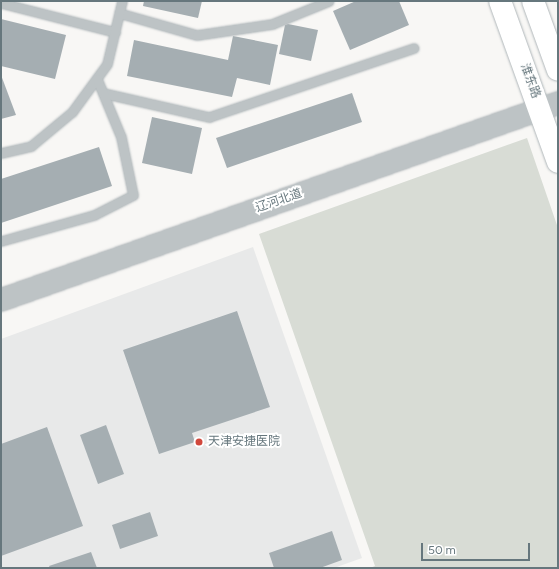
<!DOCTYPE html>
<meta charset="utf-8">
<style>
body{margin:0}
#map{position:relative;width:559px;height:569px;overflow:hidden;background:#f8f7f5;font-family:Figtree,"Noto Sans SC",sans-serif}
div>[style]{position:absolute}
.built>*{inset:0;background:#e8e9e9}
.green>*{inset:0;background:#d8dcd5}
.building>*{inset:0;background:#a5aeb2}
.roads{filter:drop-shadow(0 0 1px #b0b7ba) drop-shadow(0 0 1px #b0b7ba)}
.service>*{height:9px;margin:-4.5px;padding:0 4.5px;transform-origin:4.5px;border-radius:4.5px;background:#bdc3c5}
.tertiary>*{height:22px;margin:-11px;padding:0 11px;transform-origin:11px;border-radius:11px;background:#bdc3c5}
.secondary>*{height:22px;margin:-11px;padding:0 11px;transform-origin:11px;border-radius:11px;background:#fff}
.dots>*{width:11px;height:11px;translate:-50% -50%;box-sizing:border-box;border:2px solid #fff;border-radius:50%}
span{translate:-50% -50%;white-space:nowrap;text-align:center;line-height:1.15;-webkit-text-stroke:4px #fff;paint-order:stroke}
.street-label{font-size:12px;color:#66777d}
.poi-label{font-size:12px;color:#66777d}
.left{translate:0 -50%;text-align:left}
.frame{position:absolute;inset:0;border:2px solid #66777d;pointer-events:none}
.scale{position:absolute;left:421px;top:543px;width:109px;height:18px;box-sizing:border-box;border:2px solid #66777d;border-top:0;padding-left:5px;font-size:12px;line-height:14px;white-space:nowrap;color:#66777d;-webkit-text-stroke:3px #fff;paint-order:stroke}
</style>
<div id="map">
<div class="built">
<i style="clip-path:polygon(253px 247px,362px 558px,334px 568px,1px 568px,1px 339px)"></i>
</div>
<div class="green">
<i style="clip-path:polygon(527px 138px,558px 228px,558px 568px,370px 568px,375px 566px,259px 234px)"></i>
</div>
<div class="building">
<i style="clip-path:polygon(144px 1px,202px 1px,198px 18px,143px 6px)"></i>
<i style="clip-path:polygon(356px 1px,399px 1px,409px 25px,350px 50px,333px 11px)"></i>
<i style="clip-path:polygon(1px 19px,66px 35px,55px 79px,1px 66px)"></i>
<i style="clip-path:polygon(288px 24px,318px 30px,311px 61px,279px 54px,285px 25px)"></i>
<i style="clip-path:polygon(233px 36px,278px 45px,270px 85px,237px 78px,232px 97px,127px 76px,134px 40px,228px 60px)"></i>
<i style="clip-path:polygon(1px 75px,16px 115px,1px 119px)"></i>
<i style="clip-path:polygon(352px 93px,362px 122px,227px 168px,216px 138px)"></i>
<i style="clip-path:polygon(152px 117px,202px 128px,192px 174px,142px 163px)"></i>
<i style="clip-path:polygon(99px 147px,112px 186px,1px 223px,1px 179px)"></i>
<i style="clip-path:polygon(237px 311px,270px 407px,192px 433px,195px 442px,159px 454px,123px 350px)"></i>
<i style="clip-path:polygon(106px 425px,124px 474px,98px 484px,80px 435px)"></i>
<i style="clip-path:polygon(47px 427px,83px 526px,1px 556px,1px 444px)"></i>
<i style="clip-path:polygon(150px 512px,158px 536px,120px 549px,112px 525px)"></i>
<i style="clip-path:polygon(332px 531px,342px 560px,320px 568px,274px 568px,269px 553px)"></i>
<i style="clip-path:polygon(91px 552px,97px 568px,50px 568px,49px 566px)"></i>
</div>
<div class="roads">
<div class="service">
<i style="left:1px;top:3px;width:118px;rotate:14.3deg"></i>
<i style="left:119px;top:13px;width:81px;rotate:15.8deg"></i>
<i style="left:197px;top:35px;width:76px;rotate:-8.3deg"></i>
<i style="left:272px;top:24px;width:61px;rotate:-22deg"></i>
<i style="left:103px;top:93px;width:109px;rotate:12.8deg"></i>
<i style="left:209px;top:117px;width:216px;rotate:-18.6deg"></i>
<i style="left:1px;top:153px;width:31px;rotate:-13deg"></i>
<i style="left:31px;top:146px;width:53px;rotate:-39.7deg"></i>
<i style="left:72px;top:112px;width:59px;rotate:-53.9deg"></i>
<i style="left:107px;top:64px;width:65px;rotate:-76.6deg"></i>
<i style="left:1px;top:241px;width:97px;rotate:-15.6deg"></i>
<i style="left:94px;top:215px;width:44px;rotate:-27.1deg"></i>
<i style="left:133px;top:195px;width:59px;rotate:-101.7deg"></i>
<i style="left:121px;top:137px;width:63px;rotate:-112.5deg"></i>
</div>
<div class="tertiary">
<i style="left:1px;top:300px;width:591px;rotate:-19.48deg"></i>
</div>
<div class="secondary">
<i style="left:500px;top:1px;width:171px;rotate:70.2deg"></i>
<i style="left:533px;top:1px;width:73px;rotate:70.1deg"></i>
</div>
</div>
<div class="dots">
<i style="left:199px;top:442px;background:#d1483c"></i>
</div>
<div class="street-label">
<span style="left:530px;top:81px;rotate:70deg">淮东路</span>
<span style="left:279px;top:201px;rotate:-19deg">辽河北道</span>
</div>
<div class="poi-label">
<span class="left" style="left:208px;top:442px">天津安捷医院</span>
</div>
<div class="frame"></div>
<div class="scale">50 m</div>
</div>
